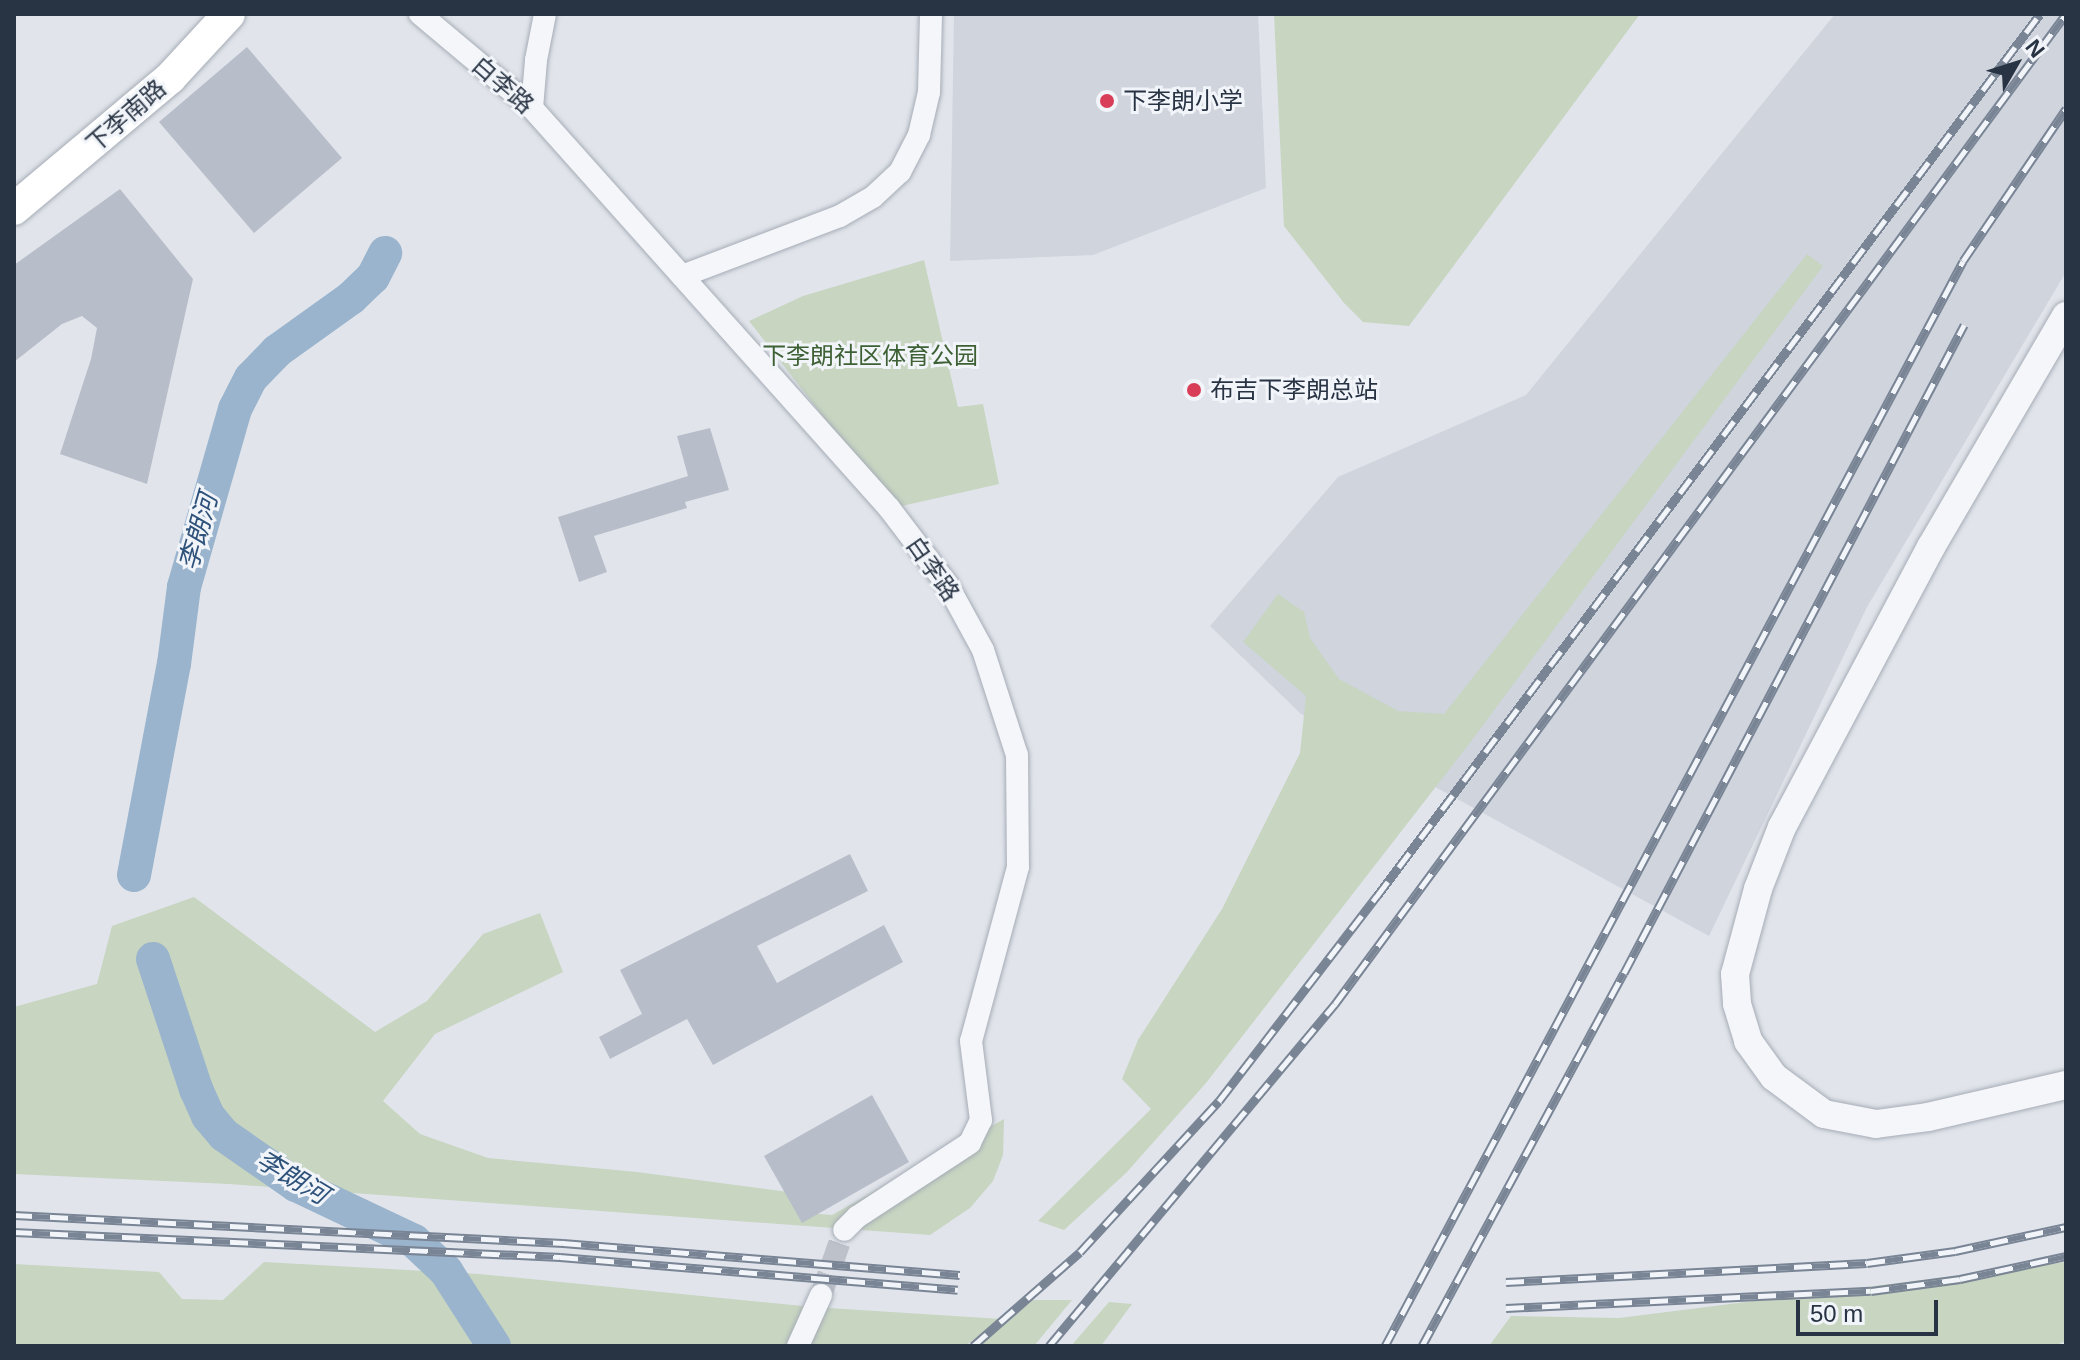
<!DOCTYPE html>
<meta charset="utf-8">
<style>
body{margin:0}
#map{position:relative;width:2080px;height:1360px;overflow:hidden;background:#e1e5eb;font-family:Arial,"Noto Sans SC",sans-serif}
div>[style]{position:absolute}
.built>*{inset:0;background:#cfd4dd}
.green>*{inset:0;background:#c7d5c1}
.river>*{height:34px;margin:-17px;padding:0 17px;transform-origin:17px;border-radius:17px;background:#9ab4cd}
.building>*{inset:0;background:#b8bec9}
.minor-tunnel>*{height:22px;margin-top:-11px;transform-origin:0;background:repeating-linear-gradient(90deg,#bcc1ca 0 22px,transparent 0 33px)}
.roads{filter:drop-shadow(0 0 2px #a6acb6) drop-shadow(0 0 2px #a6acb6)}
.minor>*{height:22px;margin:-11px;padding:0 11px;transform-origin:11px;border-radius:11px;background:#f4f6f9}
.tertiary>*{height:28px;margin:-14px;padding:0 14px;transform-origin:14px;border-radius:14px;background:#f4f6f9}
.secondary>*{height:32px;margin:-16px;padding:0 16px;transform-origin:16px;border-radius:16px;background:#fff}
.rail>*{height:9px;margin-top:-4.5px;transform-origin:0;background:repeating-linear-gradient(90deg,#f1f4f8 0 18px,#798495 0 36px);box-sizing:border-box;border-block:2px solid #798495}
.dots>*{width:22px;height:22px;translate:-50% -50%;box-sizing:border-box;border:4px solid #f1f4f8;border-radius:50%}
span{translate:-50% -50%;white-space:nowrap;text-align:center;line-height:1.15;-webkit-text-stroke:6px #f1f4f8;paint-order:stroke}
.street-label{font-size:24px;color:#283344}
.poi-label{font-size:24px;color:#283344}
.left{translate:0 -50%;text-align:left}
.park-label{font-size:24px;color:#3d6034}
.water-label{font-size:26px;color:#2f527b;font-style:italic}
.frame{position:absolute;inset:0;border:16px solid #283344;pointer-events:none}
.north{position:absolute;left:1976px;top:24px;width:80px;height:80px;-webkit-text-stroke:6px #f1f4f8;paint-order:stroke;rotate:51deg;font-size:22px;font-weight:700;line-height:32px;text-align:center;color:#283344}
.north::after{content:'';display:block;margin:auto;width:28px;height:36px;background:#283344;clip-path:polygon(50% 0,100% 100%,50% 72%,0 100%)}
.scale{position:absolute;left:1796px;top:1300px;width:142px;height:36px;box-sizing:border-box;border:4px solid #283344;border-top:0;padding-left:10px;font-size:24px;line-height:28px;white-space:nowrap;color:#283344;-webkit-text-stroke:6px #f1f4f8;paint-order:stroke}
</style>
<div id="map">
<div class="built">
<i style="clip-path:polygon(954px 14px,1258px 14px,1266px 188px,1093px 255px,950px 261px)"></i>
<i style="clip-path:polygon(1835px 14px,2066px 14px,2066px 272px,1867px 607px,1709px 936px,1301px 714px,1210px 626px,1338px 477px,1526px 395px)"></i>
</div>
<div class="green">
<i style="clip-path:polygon(1274px 14px,1640px 14px,1409px 326px,1363px 322px,1344px 303px,1284px 226px)"></i>
<i style="clip-path:polygon(1807px 254px,1823px 266px,1469px 744px,1206px 1083px,1126px 1173px,1064px 1230px,1038px 1221px,1151px 1109px,1122px 1079px,1138px 1040px,1222px 909px,1300px 753px,1306px 696px,1243px 642px,1278px 594px,1304px 612px,1310px 638px,1339px 679px,1398px 711px,1444px 714px)"></i>
<i style="clip-path:polygon(924px 260px,958px 407px,983px 404px,999px 484px,902px 506px,832px 428px,749px 321px,803px 296px)"></i>
<i style="clip-path:polygon(194px 897px,375px 1032px,427px 1001px,483px 934px,540px 913px,563px 972px,435px 1034px,383px 1101px,420px 1134px,488px 1158px,637px 1172px,796px 1193px,807px 1213px,832px 1215px,1004px 1119px,1003px 1155px,993px 1181px,970px 1208px,930px 1235px,229px 1184px,14px 1174px,14px 1007px,97px 984px,112px 926px)"></i>
<i style="clip-path:polygon(264px 1262px,479px 1274px,813px 1307px,1001px 1319px,965px 1346px,14px 1346px,14px 1264px,159px 1272px,182px 1299px,223px 1300px)"></i>
<i style="clip-path:polygon(2066px 1262px,2066px 1341px,2054px 1346px,1489px 1346px,1511px 1316px,1619px 1318px)"></i>
<i style="clip-path:polygon(1033px 1300px,1072px 1300px,1034px 1346px,977px 1346px)"></i>
<i style="clip-path:polygon(1109px 1302px,1132px 1304px,1101px 1346px,1071px 1346px)"></i>
</div>
<div class="river">
<i style="left:134px;top:875px;width:215px;rotate:-79.3deg"></i>
<i style="left:174px;top:664px;width:78px;rotate:-82.6deg"></i>
<i style="left:184px;top:587px;width:185px;rotate:-74deg"></i>
<i style="left:235px;top:409px;width:35px;rotate:-63deg"></i>
<i style="left:251px;top:378px;width:37px;rotate:-46deg"></i>
<i style="left:277px;top:351px;width:91px;rotate:-35.6deg"></i>
<i style="left:351px;top:298px;width:30px;rotate:-44deg"></i>
<i style="left:373px;top:277px;width:27px;rotate:-63deg"></i>
<i style="left:153px;top:959px;width:137px;rotate:71.7deg"></i>
<i style="left:196px;top:1089px;width:30px;rotate:66deg"></i>
<i style="left:208px;top:1116px;width:25px;rotate:50deg"></i>
<i style="left:224px;top:1135px;width:88px;rotate:34.8deg"></i>
<i style="left:296px;top:1185px;width:131px;rotate:25.4deg"></i>
<i style="left:414px;top:1241px;width:44px;rotate:43.2deg"></i>
<i style="left:446px;top:1271px;width:89px;rotate:57.4deg"></i>
</div>
<div class="building">
<i style="clip-path:polygon(247px 47px,342px 158px,254px 233px,159px 122px)"></i>
<i style="clip-path:polygon(120px 189px,193px 279px,147px 484px,60px 454px,91px 359px,97px 328px,82px 316px,62px 324px,14px 362px,14px 265px)"></i>
<i style="clip-path:polygon(710px 428px,729px 490px,685px 502px,687px 508px,594px 536px,607px 572px,579px 582px,558px 517px,688px 476px,677px 436px)"></i>
<i style="clip-path:polygon(850px 854px,868px 891px,757px 946px,777px 983px,884px 925px,903px 962px,713px 1065px,687px 1019px,610px 1059px,599px 1037px,642px 1014px,620px 970px)"></i>
<i style="clip-path:polygon(872px 1095px,909px 1162px,802px 1223px,764px 1156px)"></i>
</div>
<div class="minor-tunnel">
<i style="left:821px;top:1295px;width:69px;rotate:-70.5deg"></i>
</div>
<div class="roads">
<div class="minor">
<i style="left:420px;top:14px;width:146px;rotate:40deg"></i>
<i style="left:532px;top:108px;width:536px;rotate:48.25deg"></i>
<i style="left:889px;top:508px;width:96px;rotate:52.7deg"></i>
<i style="left:947px;top:584px;width:75px;rotate:61.4deg"></i>
<i style="left:983px;top:650px;width:110px;rotate:72.1deg"></i>
<i style="left:1017px;top:755px;width:112px;rotate:89.5deg"></i>
<i style="left:1018px;top:867px;width:180px;rotate:105.1deg"></i>
<i style="left:971px;top:1041px;width:80px;rotate:82.8deg"></i>
<i style="left:981px;top:1120px;width:25px;rotate:116deg"></i>
<i style="left:970px;top:1143px;width:135px;rotate:146.8deg"></i>
<i style="left:857px;top:1217px;width:18px;rotate:135deg"></i>
<i style="left:532px;top:108px;width:48px;rotate:-85.2deg"></i>
<i style="left:536px;top:60px;width:47px;rotate:-78.9deg"></i>
<i style="left:682px;top:276px;width:169px;rotate:-20.8deg"></i>
<i style="left:840px;top:216px;width:38px;rotate:-30deg"></i>
<i style="left:873px;top:197px;width:37px;rotate:-43deg"></i>
<i style="left:900px;top:172px;width:42px;rotate:-62.8deg"></i>
<i style="left:919px;top:135px;width:44px;rotate:-76.9deg"></i>
<i style="left:929px;top:92px;width:78px;rotate:-88.5deg"></i>
<i style="left:798px;top:1346px;width:56px;rotate:-65.7deg"></i>
</div>
<div class="tertiary">
<i style="left:2066px;top:316px;width:268px;rotate:120.3deg"></i>
<i style="left:1931px;top:547px;width:317px;rotate:118deg"></i>
<i style="left:1782px;top:827px;width:66px;rotate:111.2deg"></i>
<i style="left:1758px;top:889px;width:88px;rotate:105.1deg"></i>
<i style="left:1735px;top:974px;width:30px;rotate:86deg"></i>
<i style="left:1737px;top:1004px;width:39px;rotate:73deg"></i>
<i style="left:1748px;top:1041px;width:44px;rotate:54.2deg"></i>
<i style="left:1774px;top:1077px;width:62px;rotate:36.5deg"></i>
<i style="left:1824px;top:1114px;width:53px;rotate:10.9deg"></i>
<i style="left:1876px;top:1124px;width:52px;rotate:-7.7deg"></i>
<i style="left:1928px;top:1117px;width:142px;rotate:-13.1deg"></i>
</div>
<div class="secondary">
<i style="left:14px;top:209px;width:204px;rotate:-40deg"></i>
<i style="left:170px;top:78px;width:87px;rotate:-47.3deg"></i>
</div>
</div>
<div class="rail">
<i style="left:14px;top:1215px;width:550px;rotate:2.92deg"></i>
<i style="left:563px;top:1243px;width:398px;rotate:4.6deg"></i>
<i style="left:14px;top:1232px;width:547px;rotate:2.62deg"></i>
<i style="left:560px;top:1257px;width:399px;rotate:4.7deg"></i>
<i style="left:1506px;top:1282px;width:361px;rotate:-3deg"></i>
<i style="left:1867px;top:1263px;width:89px;rotate:-7.8deg"></i>
<i style="left:1955px;top:1251px;width:114px;rotate:-12.2deg"></i>
<i style="left:1506px;top:1308px;width:365px;rotate:-2.7deg"></i>
<i style="left:1871px;top:1291px;width:90px;rotate:-7.7deg"></i>
<i style="left:1960px;top:1279px;width:108px;rotate:-12.2deg"></i>
<i style="left:973px;top:1346px;width:142px;rotate:-41.3deg"></i>
<i style="left:1080px;top:1252px;width:205px;rotate:-47.4deg"></i>
<i style="left:1219px;top:1101px;width:259px;rotate:-52.4deg"></i>
<i style="left:1377px;top:896px;width:1103px;rotate:-53.07deg"></i>
<i style="left:1049px;top:1346px;width:446px;rotate:-50.1deg"></i>
<i style="left:1335px;top:1004px;width:1231px;rotate:-53.56deg"></i>
<i style="left:1385px;top:1346px;width:1229px;rotate:-61.95deg"></i>
<i style="left:1963px;top:261px;width:184px;rotate:-55.9deg"></i>
<i style="left:1422px;top:1346px;width:424px;rotate:-61.6deg"></i>
<i style="left:1624px;top:973px;width:732px;rotate:-62.31deg"></i>
</div>
<div class="dots">
<i style="left:1107px;top:101px;background:#d83e58"></i>
<i style="left:1194px;top:390px;background:#d83e58"></i>
</div>
<div class="street-label">
<span style="left:503px;top:85px;rotate:41deg">白李路</span>
<span style="left:126px;top:116px;rotate:-41deg">下李南路</span>
<span style="left:933px;top:569px;rotate:55deg">白李路</span>
</div>
<div class="poi-label">
<span class="left" style="left:1123px;top:101px">下李朗小学</span>
<span class="left" style="left:1210px;top:390px">布吉下李朗总站</span>
</div>
<div class="park-label">
<span style="left:870px;top:356px">下李朗社区体育公园</span>
</div>
<div class="water-label">
<span style="left:199px;top:532px;rotate:-74deg">李朗河</span>
<span style="left:292px;top:1178px;rotate:31deg">李朗河</span>
</div>
<div class="frame"></div>
<div class="north">N</div>
<div class="scale">50 m</div>
</div>
